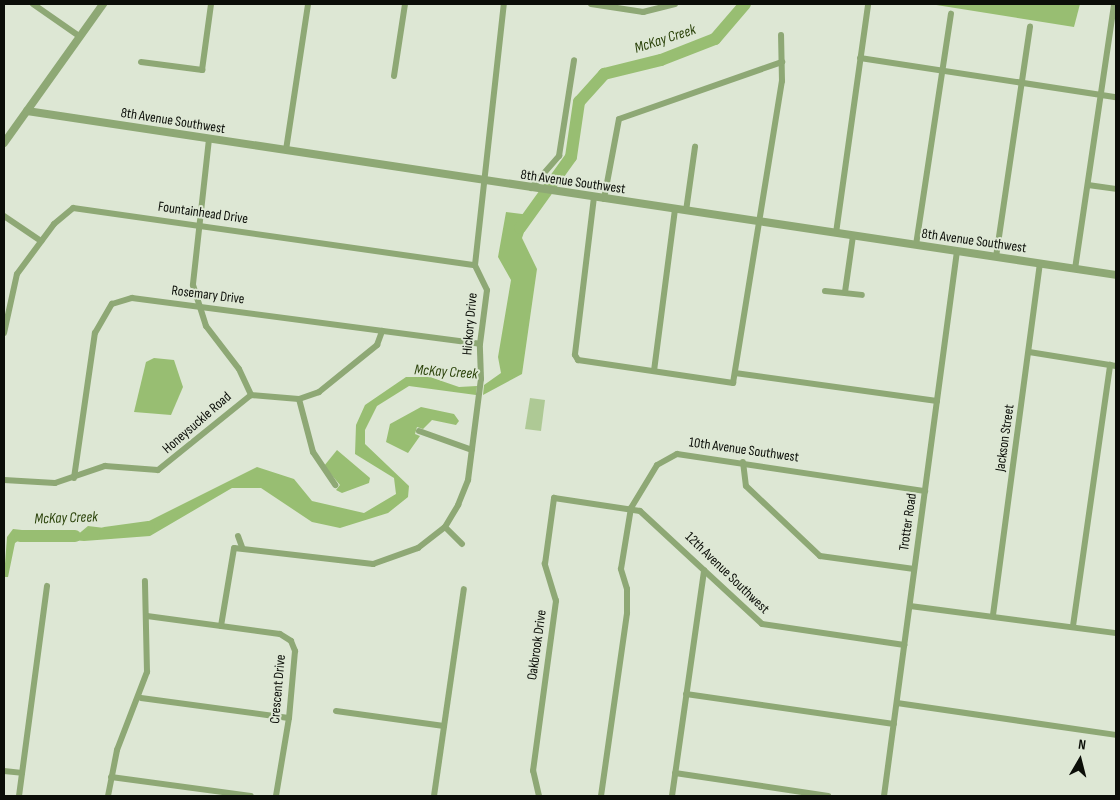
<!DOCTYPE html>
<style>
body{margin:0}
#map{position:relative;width:1120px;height:800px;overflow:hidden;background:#dde7d4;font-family:"Sofia Sans Condensed",sans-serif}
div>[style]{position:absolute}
.green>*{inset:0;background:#aec995}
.water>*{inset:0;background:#98be72}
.river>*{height:12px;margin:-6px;padding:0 6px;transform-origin:6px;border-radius:6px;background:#98be72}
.minor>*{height:6px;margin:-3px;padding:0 3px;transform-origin:3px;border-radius:3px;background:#8ea875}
.tertiary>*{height:8px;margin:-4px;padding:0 4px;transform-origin:4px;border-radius:4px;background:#8ea875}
span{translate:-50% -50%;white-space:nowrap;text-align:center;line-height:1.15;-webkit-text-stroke:4px #dde7d4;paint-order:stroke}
.street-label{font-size:14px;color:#0b0e08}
.water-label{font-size:15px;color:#2a4209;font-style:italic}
.frame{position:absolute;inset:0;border:5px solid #0b0e08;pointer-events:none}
.north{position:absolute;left:1055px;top:735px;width:50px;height:50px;-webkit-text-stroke:4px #dde7d4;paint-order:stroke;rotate:8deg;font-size:14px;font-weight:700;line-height:20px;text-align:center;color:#0b0e08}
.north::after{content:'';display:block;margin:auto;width:18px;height:22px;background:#0b0e08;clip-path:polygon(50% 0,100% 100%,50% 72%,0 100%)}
</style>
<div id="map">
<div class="green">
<i style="clip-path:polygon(530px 398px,545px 400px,541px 431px,525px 429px)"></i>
</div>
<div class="water">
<i style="clip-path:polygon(930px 4px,1080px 4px,1074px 27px)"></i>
<i style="clip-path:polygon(506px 212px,530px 215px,522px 238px,537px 269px,522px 374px,483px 395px,484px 385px,501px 373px,498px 357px,511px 280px,498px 257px)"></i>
<i style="clip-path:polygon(154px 358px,174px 360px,183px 387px,171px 415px,134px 412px,146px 362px)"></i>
<i style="clip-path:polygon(406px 377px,430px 377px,459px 387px,477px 386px,476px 395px,409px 386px,377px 406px,365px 430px,365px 444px,409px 486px,408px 497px,388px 513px,340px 528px,312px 522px,261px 488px,232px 488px,150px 536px,84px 541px,25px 536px,15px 543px,8px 577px,4px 577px,7px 537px,13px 529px,76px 536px,88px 526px,129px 531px,257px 467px,294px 479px,312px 501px,364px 513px,396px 494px,394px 478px,355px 454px,356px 425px,365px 405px)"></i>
<i style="clip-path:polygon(421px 407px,454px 414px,459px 421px,456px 425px,432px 420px,423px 429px,417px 427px,415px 434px,420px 436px,408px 453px,386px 442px,390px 424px)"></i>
<i style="clip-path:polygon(337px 450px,370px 478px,369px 483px,342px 493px,336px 490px,340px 485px,324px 466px)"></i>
</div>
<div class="river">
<i style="left:520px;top:228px;width:87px;rotate:-54.3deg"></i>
<i style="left:571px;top:157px;width:56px;rotate:-81.7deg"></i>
<i style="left:579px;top:102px;width:38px;rotate:-48deg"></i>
<i style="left:604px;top:74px;width:59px;rotate:-13.8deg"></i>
<i style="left:661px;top:60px;width:58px;rotate:-21.3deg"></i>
<i style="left:715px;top:39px;width:46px;rotate:-49.4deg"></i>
<i style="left:105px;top:533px;width:44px;rotate:-7.8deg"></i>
<i style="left:20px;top:536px;width:55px"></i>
</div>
<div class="minor">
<i style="left:33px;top:4px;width:56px;rotate:34.8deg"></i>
<i style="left:591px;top:4px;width:53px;rotate:8.7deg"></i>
<i style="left:643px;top:12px;width:33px;rotate:-14deg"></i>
<i style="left:860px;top:58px;width:259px;rotate:8.7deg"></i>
<i style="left:141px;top:62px;width:62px;rotate:7.5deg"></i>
<i style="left:202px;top:70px;width:67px;rotate:-82.2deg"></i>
<i style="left:394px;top:76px;width:73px;rotate:-81.3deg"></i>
<i style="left:209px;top:139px;width:147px;rotate:96.3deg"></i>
<i style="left:193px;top:285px;width:43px;rotate:72.4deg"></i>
<i style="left:206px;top:326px;width:54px;rotate:52.5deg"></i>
<i style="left:239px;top:369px;width:29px;rotate:65deg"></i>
<i style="left:286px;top:150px;width:148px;rotate:-81.4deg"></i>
<i style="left:1088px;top:185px;width:28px;rotate:8deg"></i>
<i style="left:531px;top:188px;width:43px;rotate:-48.8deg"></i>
<i style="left:559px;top:156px;width:97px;rotate:-81.1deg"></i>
<i style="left:594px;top:197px;width:159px;rotate:96.9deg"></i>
<i style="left:575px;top:355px;width:6px;rotate:59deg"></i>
<i style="left:578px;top:360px;width:157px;rotate:8.4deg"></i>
<i style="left:733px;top:383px;width:306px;rotate:-80.8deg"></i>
<i style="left:782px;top:81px;width:46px;rotate:-91.2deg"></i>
<i style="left:604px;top:199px;width:81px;rotate:-79.4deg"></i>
<i style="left:619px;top:119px;width:173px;rotate:-19.3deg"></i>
<i style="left:686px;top:211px;width:65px;rotate:-82deg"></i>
<i style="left:4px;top:216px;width:45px;rotate:34deg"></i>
<i style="left:836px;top:233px;width:231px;rotate:-82deg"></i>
<i style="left:916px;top:245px;width:234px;rotate:-81.4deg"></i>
<i style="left:996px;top:257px;width:233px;rotate:-81.6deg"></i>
<i style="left:1075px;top:269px;width:268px;rotate:-81.6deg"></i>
<i style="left:825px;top:291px;width:37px;rotate:6deg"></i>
<i style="left:845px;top:292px;width:57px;rotate:-81.9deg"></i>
<i style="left:4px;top:333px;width:60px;rotate:-77.6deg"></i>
<i style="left:17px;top:274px;width:62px;rotate:-53.5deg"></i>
<i style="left:54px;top:224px;width:25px;rotate:-40deg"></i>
<i style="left:73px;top:208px;width:406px;rotate:8.1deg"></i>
<i style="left:1029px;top:352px;width:88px;rotate:9.1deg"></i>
<i style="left:654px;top:371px;width:163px;rotate:-82.6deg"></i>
<i style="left:735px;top:373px;width:204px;rotate:7.9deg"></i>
<i style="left:299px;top:399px;width:55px;rotate:75.2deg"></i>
<i style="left:313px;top:452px;width:40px;rotate:56deg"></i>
<i style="left:419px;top:431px;width:56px;rotate:19.7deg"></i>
<i style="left:743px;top:462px;width:24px;rotate:83deg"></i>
<i style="left:746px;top:486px;width:102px;rotate:43.4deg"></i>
<i style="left:820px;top:556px;width:95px;rotate:7.9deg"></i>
<i style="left:74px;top:478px;width:147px;rotate:-81.8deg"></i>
<i style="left:95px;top:333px;width:34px;rotate:-60deg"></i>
<i style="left:112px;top:304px;width:21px;rotate:-17deg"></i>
<i style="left:132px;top:298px;width:351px;rotate:7.5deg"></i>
<i style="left:4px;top:480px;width:51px;rotate:3.4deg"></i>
<i style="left:55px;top:483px;width:53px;rotate:-18.8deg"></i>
<i style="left:105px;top:466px;width:53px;rotate:4.3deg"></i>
<i style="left:158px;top:470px;width:119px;rotate:-38.9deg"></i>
<i style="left:251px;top:395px;width:48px;rotate:4.8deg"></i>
<i style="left:299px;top:399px;width:21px;rotate:-19deg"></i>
<i style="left:319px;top:392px;width:75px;rotate:-39deg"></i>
<i style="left:377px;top:345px;width:15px;rotate:-70deg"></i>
<i style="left:445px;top:527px;width:24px;rotate:45deg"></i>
<i style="left:238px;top:536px;width:12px;rotate:70deg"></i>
<i style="left:910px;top:606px;width:208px;rotate:7.5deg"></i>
<i style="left:993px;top:615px;width:355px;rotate:-82.4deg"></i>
<i style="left:147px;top:616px;width:134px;rotate:7.7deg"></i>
<i style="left:280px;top:634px;width:13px;rotate:32deg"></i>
<i style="left:291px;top:641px;width:11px;rotate:68deg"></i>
<i style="left:295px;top:651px;width:67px;rotate:95.1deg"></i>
<i style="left:289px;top:718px;width:79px;rotate:99.5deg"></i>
<i style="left:221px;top:626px;width:79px;rotate:-80.5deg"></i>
<i style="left:234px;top:548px;width:140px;rotate:6.6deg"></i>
<i style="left:373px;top:564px;width:48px;rotate:-19.6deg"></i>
<i style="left:418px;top:548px;width:34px;rotate:-38deg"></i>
<i style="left:445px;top:527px;width:26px;rotate:-59deg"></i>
<i style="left:458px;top:505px;width:27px;rotate:-68deg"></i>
<i style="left:468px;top:480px;width:102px;rotate:-82.7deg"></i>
<i style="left:481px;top:379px;width:35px;rotate:-92deg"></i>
<i style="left:480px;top:344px;width:54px;rotate:-82.6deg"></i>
<i style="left:487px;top:290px;width:28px;rotate:-116deg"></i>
<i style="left:475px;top:265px;width:263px;rotate:-83.7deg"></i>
<i style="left:1073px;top:626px;width:264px;rotate:-81.9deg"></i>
<i style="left:686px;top:694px;width:210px;rotate:8.2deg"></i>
<i style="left:141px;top:698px;width:149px;rotate:7.7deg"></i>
<i style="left:897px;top:703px;width:221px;rotate:8.3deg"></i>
<i style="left:336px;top:711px;width:109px;rotate:7.9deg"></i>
<i style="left:4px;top:771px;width:18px;rotate:6deg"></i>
<i style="left:675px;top:773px;width:155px;rotate:8.5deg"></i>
<i style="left:111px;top:777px;width:141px;rotate:7.7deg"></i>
<i style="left:19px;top:796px;width:212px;rotate:-82.4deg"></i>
<i style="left:108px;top:796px;width:47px;rotate:-78.9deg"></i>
<i style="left:117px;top:750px;width:84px;rotate:-69deg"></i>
<i style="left:147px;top:672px;width:91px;rotate:-91.3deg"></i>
<i style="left:434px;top:796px;width:209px;rotate:-81.8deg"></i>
<i style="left:539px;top:796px;width:26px;rotate:-103deg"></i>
<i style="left:533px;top:771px;width:172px;rotate:-82.3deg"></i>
<i style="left:556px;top:601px;width:39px;rotate:-107deg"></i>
<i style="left:545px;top:564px;width:67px;rotate:-82.2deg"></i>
<i style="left:554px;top:498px;width:87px;rotate:8.6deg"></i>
<i style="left:640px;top:511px;width:166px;rotate:42.8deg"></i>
<i style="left:762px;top:624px;width:144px;rotate:8.4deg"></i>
<i style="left:601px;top:796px;width:185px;rotate:-81.9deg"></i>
<i style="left:627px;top:613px;width:24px;rotate:-90deg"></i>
<i style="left:627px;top:589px;width:21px;rotate:-107deg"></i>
<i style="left:621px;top:569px;width:62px;rotate:-80.7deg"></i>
<i style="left:631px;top:508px;width:50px;rotate:-58.8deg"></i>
<i style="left:657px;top:465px;width:23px;rotate:-29deg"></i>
<i style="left:677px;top:454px;width:251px;rotate:8.5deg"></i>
<i style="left:672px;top:796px;width:228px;rotate:-81.9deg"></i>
<i style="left:884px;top:796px;width:550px;rotate:-82.37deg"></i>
</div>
<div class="tertiary">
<i style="left:27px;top:111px;width:1101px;rotate:8.56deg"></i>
<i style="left:4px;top:143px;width:171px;rotate:-54.5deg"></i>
</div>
<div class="street-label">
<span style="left:173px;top:121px;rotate:9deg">8th Avenue Southwest</span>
<span style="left:573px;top:182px;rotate:8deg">8th Avenue Southwest</span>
<span style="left:203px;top:213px;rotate:8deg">Fountainhead Drive</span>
<span style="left:974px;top:241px;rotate:8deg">8th Avenue Southwest</span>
<span style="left:208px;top:295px;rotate:7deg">Rosemary Drive</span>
<span style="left:470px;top:324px;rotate:-85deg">Hickory Drive</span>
<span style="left:197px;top:423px;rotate:-41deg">Honeysuckle Road</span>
<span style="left:1005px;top:438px;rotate:-82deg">Jackson Street</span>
<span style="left:744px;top:450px;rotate:8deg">10th Avenue Southwest</span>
<span style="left:908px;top:522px;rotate:-82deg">Trotter Road</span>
<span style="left:727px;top:573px;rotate:44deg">12th Avenue Southwest</span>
<span style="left:537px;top:645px;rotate:-82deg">Oakbrook Drive</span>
<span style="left:278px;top:689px;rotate:-85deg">Crescent Drive</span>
</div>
<div class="water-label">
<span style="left:665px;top:39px;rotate:-18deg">McKay Creek</span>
<span style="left:446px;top:372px;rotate:4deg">McKay Creek</span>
<span style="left:66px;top:518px;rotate:-2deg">McKay Creek</span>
</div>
<div class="frame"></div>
<div class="north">N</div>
</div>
